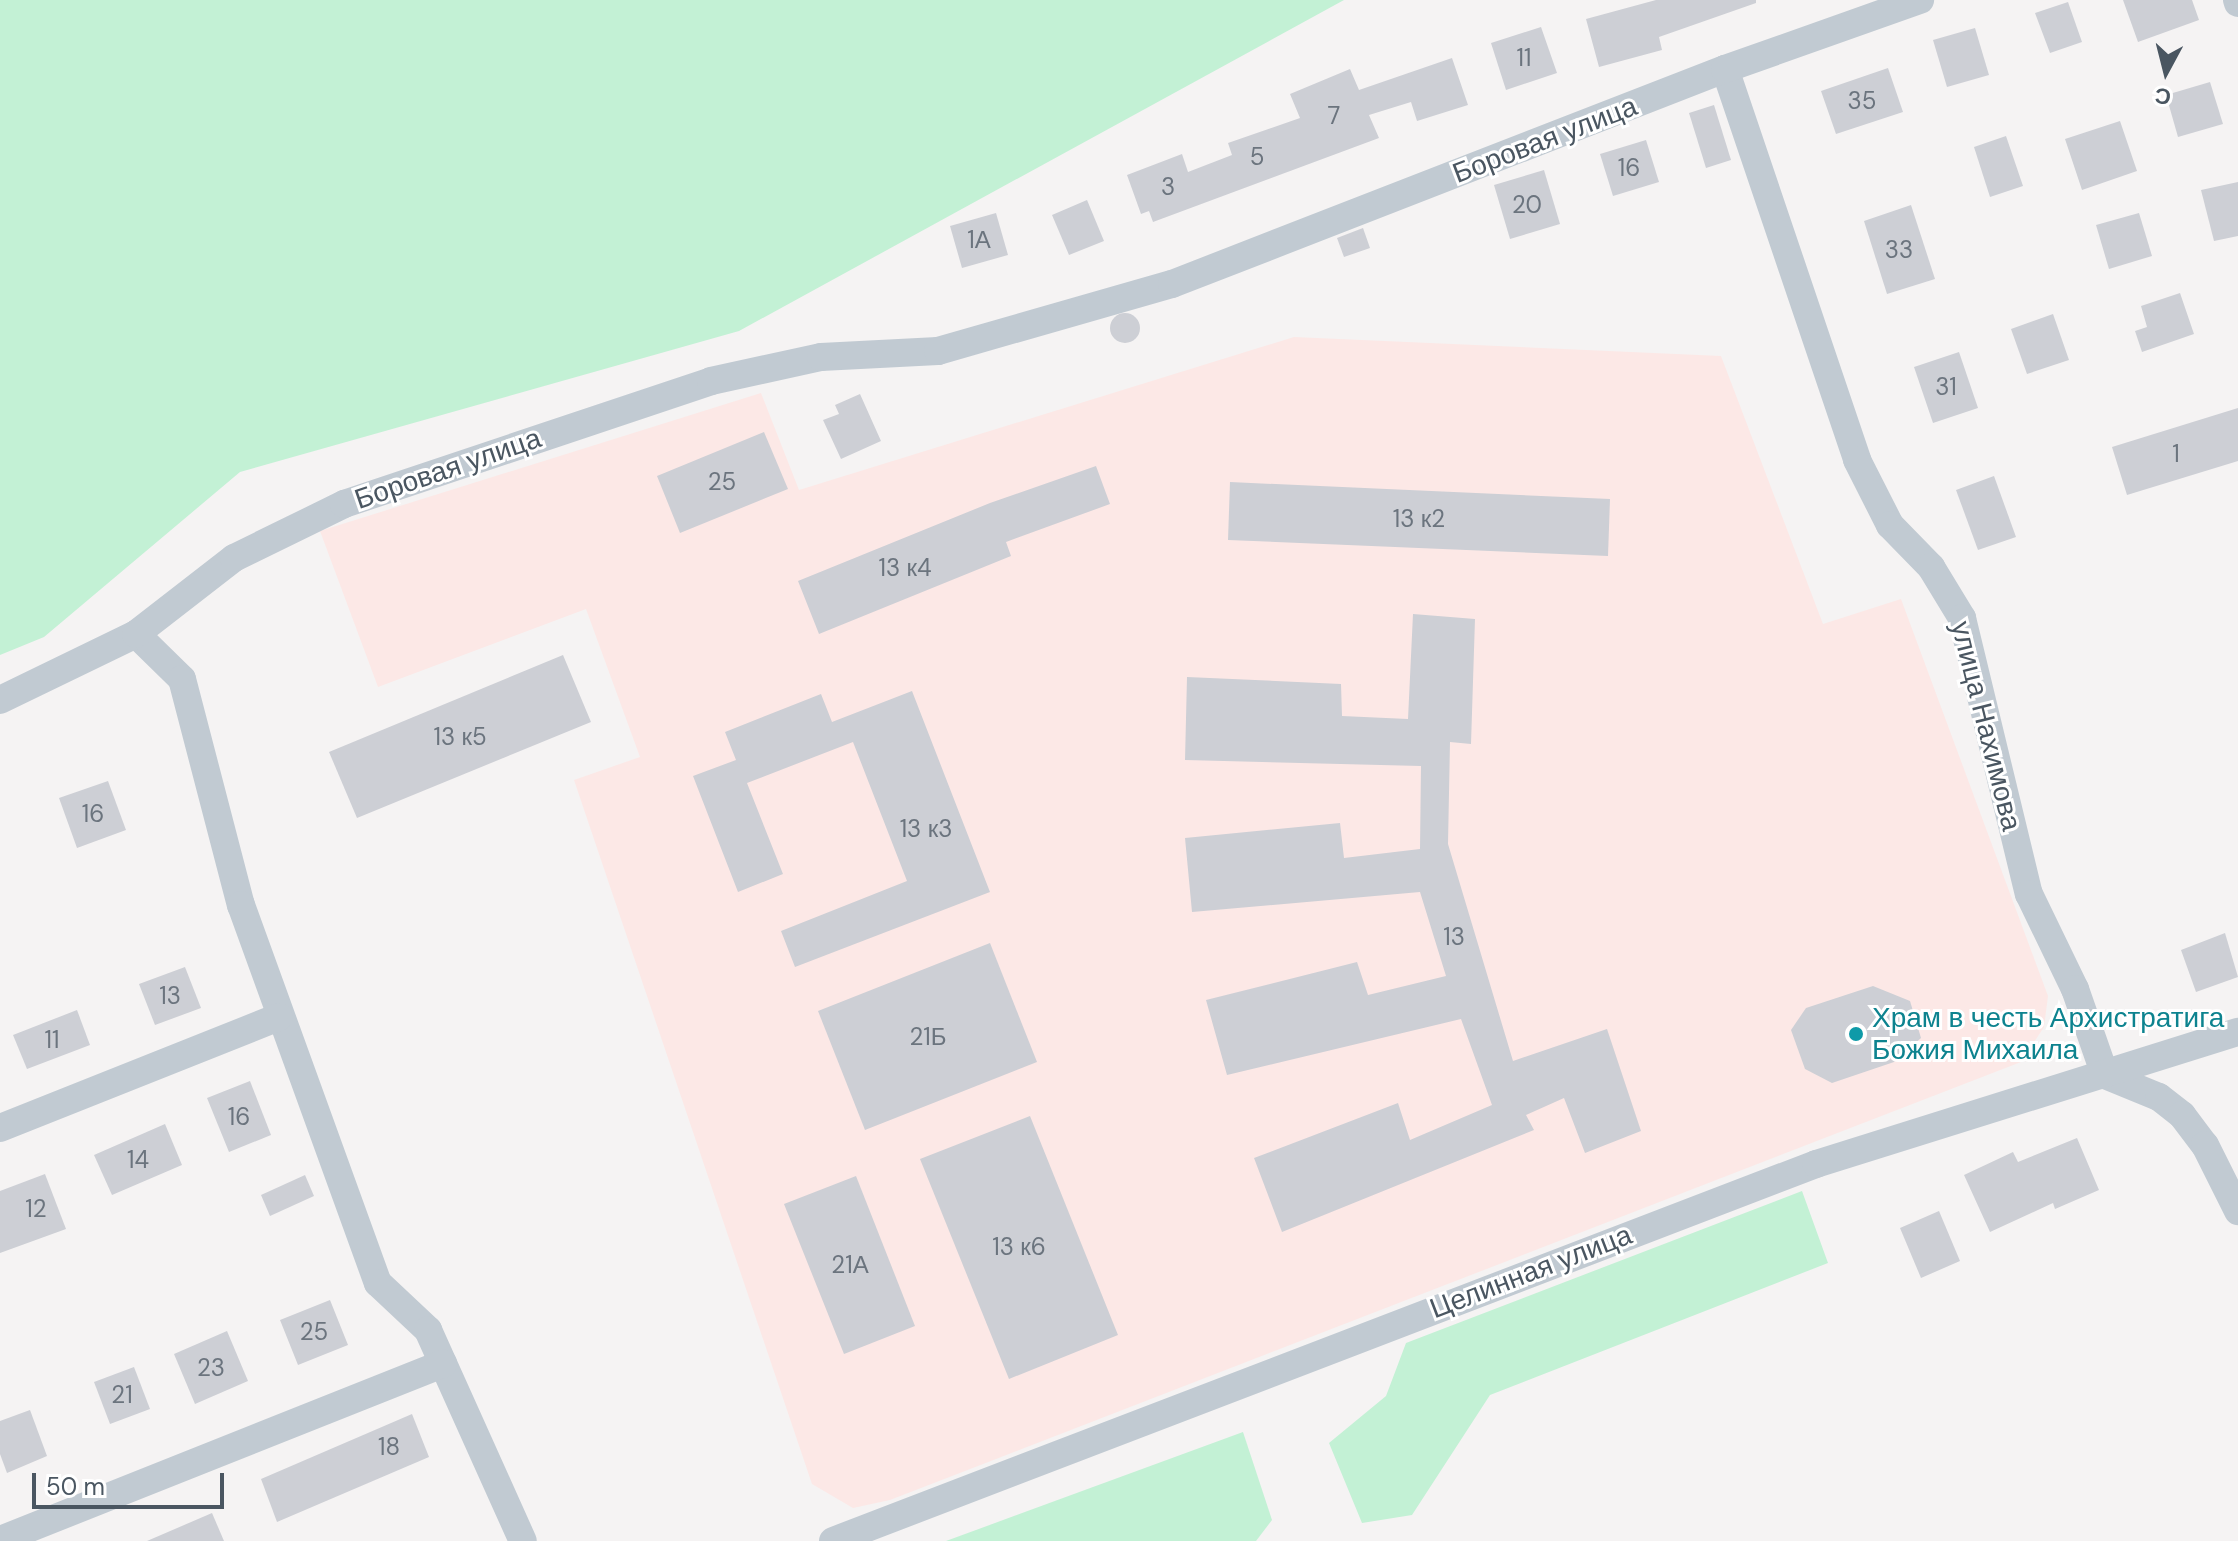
<!DOCTYPE html>
<meta charset="utf-8">
<style>
body{margin:0}
#map{position:relative;width:2238px;height:1541px;overflow:hidden;background:#f5f3f3;font-family:"DM Sans",sans-serif}
div>[style]{position:absolute}
.medical>*{inset:0;background:#fce8e6}
.green>*{inset:0;background:#c3f1d5}
.building>*{inset:0;background:#cdcfd5}
.round{border-radius:50%}
.minor>*{height:28px;margin:-14px;padding:0 14px;transform-origin:14px;border-radius:14px;background:#c1cad2}
.dots>*{width:22px;height:22px;translate:-50% -50%;box-sizing:border-box;border:4px solid #fff;border-radius:50%}
span{translate:-50% -50%;white-space:nowrap;text-align:center;line-height:1.15;-webkit-text-stroke:6px #fff;paint-order:stroke}
.number-label{font-size:24px;color:#6b747e}
.number-label span{-webkit-text-stroke-width:0}
.street-label{font-size:28px;color:#4a5661}
.culture-label{font-size:28px;color:#0d838f}
.left{translate:0 -50%;text-align:left}
.north{position:absolute;left:2126px;top:32px;width:80px;height:80px;-webkit-text-stroke:6px #fff;paint-order:stroke;rotate:187deg;font-size:22px;font-weight:700;line-height:32px;text-align:center;color:#4a5661}
.north::after{content:'';display:block;margin:auto;width:28px;height:36px;background:#4a5661;clip-path:polygon(50% 0,100% 100%,50% 72%,0 100%)}
.scale{position:absolute;left:32px;top:1473px;width:192px;height:36px;box-sizing:border-box;border:4px solid #4a5661;border-top:0;padding-left:10px;font-size:24px;line-height:28px;white-space:nowrap;color:#4a5661;-webkit-text-stroke:6px #fff;paint-order:stroke}
</style>
<div id="map">
<div class="medical">
<i style="clip-path:polygon(1294px 337px,1721px 356px,1823px 624px,1901px 599px,2048px 996px,2044px 1027px,2021px 1062px,890px 1500px,853px 1508px,812px 1484px,574px 780px,640px 757px,586px 609px,378px 687px,320px 531px,761px 393px,799px 490px)"></i>
</div>
<div class="green">
<i style="clip-path:polygon(0 0,1344px 0,739px 331px,240px 472px,44px 637px,0 655px)"></i>
<i style="clip-path:polygon(1802px 1191px,1828px 1263px,1490px 1395px,1412px 1515px,1362px 1523px,1329px 1443px,1386px 1396px,1406px 1343px)"></i>
<i style="clip-path:polygon(1243px 1432px,1272px 1520px,1256px 1541px,946px 1541px)"></i>
</div>
<div class="building">
<i style="clip-path:polygon(1656px 0,1756px 0,1756px 3px,1659px 37px,1662px 50px,1599px 67px,1586px 19px)"></i>
<i style="clip-path:polygon(2123px 0,2192px 0,2199px 20px,2138px 42px)"></i>
<i style="clip-path:polygon(2068px 2px,2082px 42px,2050px 53px,2035px 13px)"></i>
<i style="clip-path:polygon(1541px 27px,1557px 73px,1506px 90px,1491px 43px)"></i>
<i style="clip-path:polygon(1975px 28px,1989px 75px,1947px 87px,1933px 40px)"></i>
<i style="clip-path:polygon(1452px 58px,1468px 105px,1417px 121px,1411px 102px,1369px 115px,1379px 138px,1153px 222px,1149px 211px,1141px 214px,1127px 175px,1182px 154px,1188px 172px,1232px 155px,1228px 143px,1300px 118px,1290px 94px,1350px 69px,1359px 90px)"></i>
<i style="clip-path:polygon(1888px 68px,1903px 112px,1836px 134px,1821px 91px)"></i>
<i style="clip-path:polygon(2210px 82px,2223px 124px,2178px 137px,2166px 95px)"></i>
<i style="clip-path:polygon(1714px 105px,1731px 160px,1706px 168px,1689px 113px)"></i>
<i style="clip-path:polygon(2120px 121px,2137px 171px,2082px 190px,2065px 139px)"></i>
<i style="clip-path:polygon(2006px 136px,2023px 186px,1990px 197px,1974px 147px)"></i>
<i style="clip-path:polygon(1646px 140px,1659px 182px,1613px 196px,1600px 154px)"></i>
<i style="clip-path:polygon(1544px 170px,1560px 224px,1510px 239px,1494px 185px)"></i>
<i style="clip-path:polygon(2238px 182px,2238px 236px,2214px 241px,2201px 190px)"></i>
<i style="clip-path:polygon(1087px 200px,1104px 241px,1069px 255px,1052px 215px)"></i>
<i style="clip-path:polygon(1911px 205px,1935px 279px,1887px 294px,1864px 221px)"></i>
<i style="clip-path:polygon(996px 213px,1008px 255px,962px 268px,950px 226px)"></i>
<i style="clip-path:polygon(2139px 213px,2152px 256px,2109px 269px,2096px 225px)"></i>
<i style="clip-path:polygon(1363px 228px,1370px 248px,1344px 257px,1337px 238px)"></i>
<i style="clip-path:polygon(2180px 293px,2194px 334px,2142px 352px,2135px 331px,2147px 327px,2141px 306px)"></i>
<i class="round" style="left:1110px;top:313px;width:30px;height:30px"></i>
<i style="clip-path:polygon(2053px 314px,2069px 360px,2027px 374px,2011px 329px)"></i>
<i style="clip-path:polygon(1959px 352px,1978px 408px,1933px 423px,1914px 367px)"></i>
<i style="clip-path:polygon(860px 394px,881px 441px,841px 459px,823px 420px,839px 414px,835px 405px)"></i>
<i style="clip-path:polygon(2238px 408px,2238px 461px,2127px 495px,2112px 447px)"></i>
<i style="clip-path:polygon(764px 432px,788px 489px,680px 533px,657px 476px)"></i>
<i style="clip-path:polygon(1096px 466px,1110px 504px,1006px 542px,1011px 556px,819px 634px,798px 581px,990px 503px)"></i>
<i style="clip-path:polygon(1994px 476px,2016px 537px,1978px 550px,1956px 490px)"></i>
<i style="clip-path:polygon(1230px 482px,1610px 499px,1608px 556px,1228px 540px)"></i>
<i style="clip-path:polygon(1413px 614px,1475px 619px,1471px 744px,1450px 742px,1448px 844px,1513px 1061px,1607px 1029px,1641px 1131px,1585px 1153px,1564px 1098px,1526px 1115px,1534px 1130px,1282px 1232px,1254px 1158px,1398px 1103px,1410px 1140px,1492px 1105px,1461px 1019px,1227px 1075px,1206px 1000px,1357px 962px,1368px 995px,1446px 976px,1420px 892px,1192px 912px,1185px 838px,1340px 823px,1344px 858px,1420px 849px,1421px 766px,1185px 760px,1187px 677px,1341px 684px,1342px 716px,1408px 719px)"></i>
<i style="clip-path:polygon(563px 655px,591px 722px,357px 818px,329px 752px)"></i>
<i style="clip-path:polygon(912px 691px,990px 892px,795px 967px,781px 931px,907px 881px,853px 742px,747px 783px,783px 874px,738px 892px,693px 776px,736px 760px,725px 732px,821px 694px,832px 722px)"></i>
<i style="clip-path:polygon(108px 781px,126px 830px,77px 848px,59px 798px)"></i>
<i style="clip-path:polygon(2225px 933px,2238px 977px,2196px 992px,2181px 950px)"></i>
<i style="clip-path:polygon(990px 943px,1037px 1062px,865px 1130px,818px 1011px)"></i>
<i style="clip-path:polygon(185px 967px,201px 1008px,155px 1025px,139px 984px)"></i>
<i style="clip-path:polygon(1873px 986px,1910px 1001px,1921px 1038px,1894px 1062px,1832px 1083px,1805px 1069px,1791px 1030px,1806px 1008px)"></i>
<i style="clip-path:polygon(77px 1010px,90px 1045px,27px 1069px,13px 1035px)"></i>
<i style="clip-path:polygon(250px 1081px,271px 1135px,229px 1152px,207px 1098px)"></i>
<i style="clip-path:polygon(1030px 1116px,1118px 1335px,1009px 1379px,920px 1159px)"></i>
<i style="clip-path:polygon(165px 1124px,182px 1165px,112px 1195px,94px 1155px)"></i>
<i style="clip-path:polygon(2077px 1138px,2099px 1190px,2055px 1209px,2053px 1203px,1990px 1232px,1964px 1175px,2013px 1152px,2018px 1162px)"></i>
<i style="clip-path:polygon(45px 1174px,66px 1229px,0 1253px,0 1191px)"></i>
<i style="clip-path:polygon(305px 1175px,314px 1196px,270px 1216px,261px 1195px)"></i>
<i style="clip-path:polygon(856px 1176px,915px 1326px,844px 1354px,784px 1204px)"></i>
<i style="clip-path:polygon(1939px 1211px,1960px 1261px,1921px 1278px,1900px 1228px)"></i>
<i style="clip-path:polygon(330px 1300px,348px 1345px,298px 1365px,280px 1320px)"></i>
<i style="clip-path:polygon(227px 1331px,248px 1381px,195px 1404px,174px 1354px)"></i>
<i style="clip-path:polygon(134px 1367px,150px 1409px,110px 1424px,94px 1382px)"></i>
<i style="clip-path:polygon(30px 1410px,47px 1456px,7px 1473px,0 1454px,0 1421px)"></i>
<i style="clip-path:polygon(412px 1414px,429px 1457px,277px 1522px,261px 1479px)"></i>
<i style="clip-path:polygon(212px 1513px,224px 1541px,147px 1541px)"></i>
</div>
<div class="minor">
<i style="left:2237px;top:0;width:3px;rotate:72deg"></i>
<i style="left:1725px;top:69px;width:413px;rotate:71.3deg"></i>
<i style="left:1857px;top:460px;width:73px;rotate:63.1deg"></i>
<i style="left:1890px;top:525px;width:59px;rotate:45.7deg"></i>
<i style="left:1931px;top:567px;width:60px;rotate:58.7deg"></i>
<i style="left:1962px;top:618px;width:284px;rotate:76.4deg"></i>
<i style="left:2029px;top:894px;width:106px;rotate:64.2deg"></i>
<i style="left:2075px;top:989px;width:91px;rotate:70.8deg"></i>
<i style="left:2105px;top:1075px;width:58px;rotate:22.2deg"></i>
<i style="left:2159px;top:1097px;width:29px;rotate:38deg"></i>
<i style="left:2182px;top:1115px;width:38px;rotate:53deg"></i>
<i style="left:2205px;top:1145px;width:74px;rotate:63.4deg"></i>
<i style="left:136px;top:634px;width:64px;rotate:44.4deg"></i>
<i style="left:182px;top:679px;width:234px;rotate:75.4deg"></i>
<i style="left:241px;top:905px;width:402px;rotate:70.1deg"></i>
<i style="left:378px;top:1283px;width:69px;rotate:43.2deg"></i>
<i style="left:428px;top:1330px;width:231px;rotate:65.8deg"></i>
<i style="left:0;top:700px;width:151px;rotate:-25.9deg"></i>
<i style="left:136px;top:634px;width:124px;rotate:-37.8deg"></i>
<i style="left:234px;top:558px;width:123px;rotate:-26.1deg"></i>
<i style="left:344px;top:504px;width:387px;rotate:-18.5deg"></i>
<i style="left:711px;top:381px;width:113px;rotate:-12.3deg"></i>
<i style="left:821px;top:357px;width:117px;rotate:-2.9deg"></i>
<i style="left:938px;top:351px;width:243px;rotate:-16deg"></i>
<i style="left:1172px;top:284px;width:593px;rotate:-21.25deg"></i>
<i style="left:1725px;top:69px;width:207px;rotate:-19.5deg"></i>
<i style="left:0;top:1128px;width:300px;rotate:-21.7deg"></i>
<i style="left:0;top:1540px;width:477px;rotate:-21.7deg"></i>
<i style="left:833px;top:1541px;width:1053px;rotate:-20.98deg"></i>
<i style="left:1816px;top:1164px;width:442px;rotate:-17.4deg"></i>
</div>
<div class="dots">
<i style="left:1856px;top:1034px;background:#0f9aa8"></i>
</div>
<div class="number-label">
<span style="left:1524px;top:58px">11</span>
<span style="left:1862px;top:101px">35</span>
<span style="left:1334px;top:116px">7</span>
<span style="left:1257px;top:157px">5</span>
<span style="left:1629px;top:168px">16</span>
<span style="left:1168px;top:187px">3</span>
<span style="left:1527px;top:205px">20</span>
<span style="left:979px;top:240px">1А</span>
<span style="left:1899px;top:250px">33</span>
<span style="left:1946px;top:387px">31</span>
<span style="left:2176px;top:454px">1</span>
<span style="left:722px;top:482px">25</span>
<span style="left:1419px;top:519px">13 к2</span>
<span style="left:905px;top:568px">13 к4</span>
<span style="left:460px;top:737px">13 к5</span>
<span style="left:93px;top:814px">16</span>
<span style="left:926px;top:829px">13 к3</span>
<span style="left:1454px;top:937px">13</span>
<span style="left:170px;top:996px">13</span>
<span style="left:928px;top:1037px">21Б</span>
<span style="left:52px;top:1040px">11</span>
<span style="left:239px;top:1117px">16</span>
<span style="left:138px;top:1160px">14</span>
<span style="left:36px;top:1209px">12</span>
<span style="left:1019px;top:1247px">13 к6</span>
<span style="left:850px;top:1265px">21А</span>
<span style="left:314px;top:1332px">25</span>
<span style="left:211px;top:1368px">23</span>
<span style="left:122px;top:1395px">21</span>
<span style="left:389px;top:1447px">18</span>
</div>
<div class="street-label">
<span style="left:1545px;top:140px;rotate:-21deg">Боровая улица</span>
<span style="left:448px;top:469px;rotate:-19deg">Боровая улица</span>
<span style="left:1986px;top:726px;rotate:76deg">улица Нахимова</span>
<span style="left:1531px;top:1272px;rotate:-21deg">Целинная улица</span>
</div>
<div class="culture-label">
<span class="left" style="left:1872px;top:1034px">Храм в честь Архистратига<br>Божия Михаила</span>
</div>
<div class="north">С</div>
<div class="scale">50 m</div>
</div>
